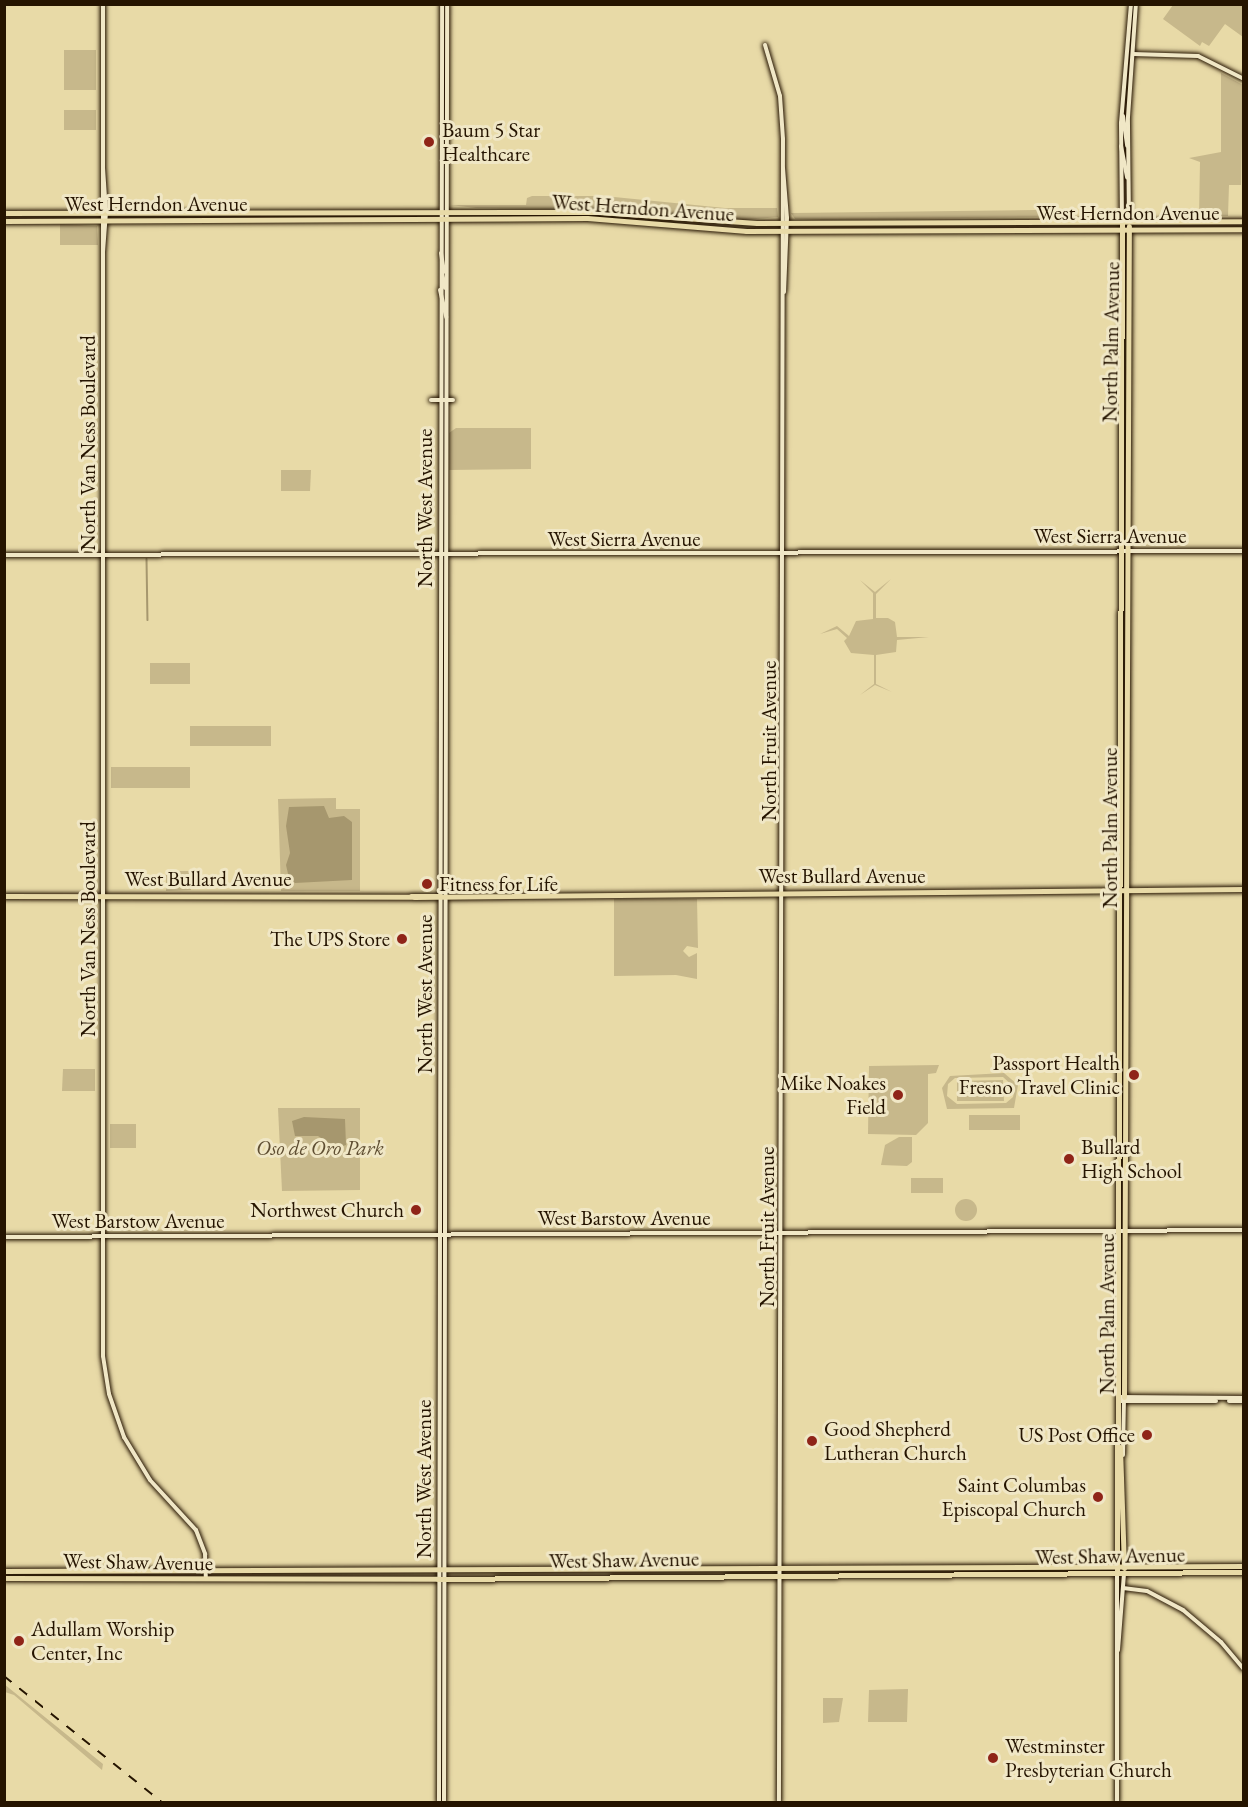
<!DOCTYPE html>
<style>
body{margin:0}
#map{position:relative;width:1248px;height:1807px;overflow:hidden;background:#e8daa7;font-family:"EB Garamond",serif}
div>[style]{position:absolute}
.green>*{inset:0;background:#c7b88b}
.round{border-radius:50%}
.water>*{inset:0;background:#a6976e}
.stream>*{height:1.5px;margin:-0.75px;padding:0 0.75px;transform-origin:0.75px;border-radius:0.75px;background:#a6976e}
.roads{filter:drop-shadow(0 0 2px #251400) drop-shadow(0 0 2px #251400)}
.secondary>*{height:4px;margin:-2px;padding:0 2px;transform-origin:2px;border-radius:2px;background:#f0e7c6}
.primary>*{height:5px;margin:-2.5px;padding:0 2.5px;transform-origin:2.5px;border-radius:2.5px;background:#e8daa7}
.rail>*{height:1.5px;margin-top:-0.75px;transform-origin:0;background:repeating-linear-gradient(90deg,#251400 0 10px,transparent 0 20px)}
.dots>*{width:16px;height:16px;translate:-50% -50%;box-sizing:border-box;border:3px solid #f0e7c6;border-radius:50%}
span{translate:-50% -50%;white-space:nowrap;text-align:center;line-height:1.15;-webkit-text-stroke:6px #f0e7c6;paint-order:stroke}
.poi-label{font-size:21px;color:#251400}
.left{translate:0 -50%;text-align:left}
.right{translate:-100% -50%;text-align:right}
.street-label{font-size:21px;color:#251400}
.park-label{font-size:21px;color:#5e4d31;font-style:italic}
.frame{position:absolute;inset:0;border:6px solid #251400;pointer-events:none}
</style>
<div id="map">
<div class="green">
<i style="clip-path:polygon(1173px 5px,1243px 5px,1243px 37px,1225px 24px,1209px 46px,1202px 42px,1200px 46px,1163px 19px)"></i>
<i style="clip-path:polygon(64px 50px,96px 50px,96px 90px,64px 90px)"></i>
<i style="clip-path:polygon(1221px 73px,1243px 85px,1241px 185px,1229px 185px,1228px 216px,1199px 216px,1200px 162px,1189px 158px,1221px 152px)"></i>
<i style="clip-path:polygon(64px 110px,96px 110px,96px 130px,64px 130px)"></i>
<i style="clip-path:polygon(532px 196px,604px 196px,725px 208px,777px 208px,778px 217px,746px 220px,624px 210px,476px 208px,450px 205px,526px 205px,527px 198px)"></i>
<i style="clip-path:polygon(1036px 210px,1041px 211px,1042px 216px,1115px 216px,823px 220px,795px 219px,791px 213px)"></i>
<i style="clip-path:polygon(60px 224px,97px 226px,98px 245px,60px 245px)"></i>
<i style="clip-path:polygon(456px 428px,531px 428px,531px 469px,449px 470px,449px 433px)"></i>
<i style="clip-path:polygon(281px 470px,311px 470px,310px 491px,281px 491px)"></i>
<i style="clip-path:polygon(891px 579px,876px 594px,876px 618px,888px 618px,895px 622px,897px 637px,929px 637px,897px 640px,896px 652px,876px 655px,876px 684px,892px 692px,875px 685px,860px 695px,874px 684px,874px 655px,851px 653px,844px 641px,847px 638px,837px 629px,820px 634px,837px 626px,849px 636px,856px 621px,873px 619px,873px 593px,860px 580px,875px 592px)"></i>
<i style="clip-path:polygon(150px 663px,190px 663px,190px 684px,150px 684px)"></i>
<i style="clip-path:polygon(190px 726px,271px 726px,271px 746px,190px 746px)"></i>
<i style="clip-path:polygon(111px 767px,190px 767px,190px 788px,111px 788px)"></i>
<i style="clip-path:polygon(336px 798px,336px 809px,360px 809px,360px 891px,281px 891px,278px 799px)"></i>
<i style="clip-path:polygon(166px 871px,190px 871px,191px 890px,166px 891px)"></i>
<i style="clip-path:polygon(614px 899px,697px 899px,698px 948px,687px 946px,683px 951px,689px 957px,697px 953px,697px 979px,676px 975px,614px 976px)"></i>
<i style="clip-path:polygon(939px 1065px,936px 1073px,928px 1074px,928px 1123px,916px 1135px,868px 1134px,869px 1066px)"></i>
<i style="clip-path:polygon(63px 1069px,95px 1069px,95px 1091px,62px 1091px)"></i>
<i style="clip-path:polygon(evenodd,1004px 1073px,1018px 1085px,1014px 1108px,947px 1109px,942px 1088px,950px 1076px,1004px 1073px,1003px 1077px,1015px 1088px,1013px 1097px,1006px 1103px,957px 1104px,947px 1096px,948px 1084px,955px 1078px,1003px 1077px)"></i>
<i style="clip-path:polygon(1003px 1080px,1004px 1101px,957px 1101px,957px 1081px)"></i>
<i style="clip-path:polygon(278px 1108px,360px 1108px,360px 1190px,282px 1191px)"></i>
<i style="clip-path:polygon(969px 1115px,1020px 1115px,1020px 1130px,969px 1130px)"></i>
<i style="clip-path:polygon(110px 1124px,136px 1124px,136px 1148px,110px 1148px)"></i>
<i style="clip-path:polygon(899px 1137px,912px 1137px,912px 1162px,907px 1166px,881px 1165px,885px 1145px)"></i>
<i style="clip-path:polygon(911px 1178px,943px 1178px,943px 1193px,911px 1193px)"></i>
<i class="round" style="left:955px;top:1199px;width:22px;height:22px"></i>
<i style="clip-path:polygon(4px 1684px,103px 1764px,102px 1770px,14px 1695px,5px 1692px)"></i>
<i style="clip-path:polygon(908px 1689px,907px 1722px,868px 1722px,869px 1690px)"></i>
<i style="clip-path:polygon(823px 1698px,843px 1698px,839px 1722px,823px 1723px)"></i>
</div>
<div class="water">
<i style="clip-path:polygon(324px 806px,329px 818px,344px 816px,352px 822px,352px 880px,295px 883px,289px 878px,286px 865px,290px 853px,286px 826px,289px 807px)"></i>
<i style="clip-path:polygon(304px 1117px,345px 1119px,346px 1145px,337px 1148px,318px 1136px,295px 1136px,292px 1121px)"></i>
</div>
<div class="stream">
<i style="left:147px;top:559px;width:61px;rotate:89.1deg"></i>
</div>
<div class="roads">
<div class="secondary">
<i style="left:103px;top:4px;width:1352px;rotate:90deg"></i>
<i style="left:103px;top:1356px;width:38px;rotate:81deg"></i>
<i style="left:109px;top:1394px;width:46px;rotate:70.8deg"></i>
<i style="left:124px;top:1437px;width:50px;rotate:58.8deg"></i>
<i style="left:150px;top:1480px;width:68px;rotate:47.4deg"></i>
<i style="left:196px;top:1530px;width:26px;rotate:69deg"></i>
<i style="left:205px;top:1554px;width:25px;rotate:88deg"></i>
<i style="left:765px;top:45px;width:53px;rotate:73.6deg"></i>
<i style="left:780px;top:96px;width:43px;rotate:86deg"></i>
<i style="left:783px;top:139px;width:1663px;rotate:90.14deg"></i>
<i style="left:1133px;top:54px;width:65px;rotate:1.8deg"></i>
<i style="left:1198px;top:56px;width:51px;rotate:26.6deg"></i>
<i style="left:1123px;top:116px;width:30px;rotate:82deg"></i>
<i style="left:1121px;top:146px;width:32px;rotate:79deg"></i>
<i style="left:103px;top:168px;width:44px;rotate:86.1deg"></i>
<i style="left:106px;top:212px;width:40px;rotate:94.3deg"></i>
<i style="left:783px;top:168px;width:50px;rotate:85.4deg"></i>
<i style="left:787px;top:218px;width:74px;rotate:92.3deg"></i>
<i style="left:1122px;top:221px;width:98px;rotate:-90.6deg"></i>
<i style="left:1121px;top:123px;width:119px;rotate:-85.2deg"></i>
<i style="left:1129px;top:221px;width:104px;rotate:-90.6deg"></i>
<i style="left:1128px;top:117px;width:113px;rotate:-86deg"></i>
<i style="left:441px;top:253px;width:19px;rotate:81deg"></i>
<i style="left:442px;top:273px;width:15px;rotate:79deg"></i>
<i style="left:440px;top:290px;width:28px;rotate:77deg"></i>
<i style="left:431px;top:400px;width:22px"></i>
<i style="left:4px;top:555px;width:1240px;rotate:-0.18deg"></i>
<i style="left:4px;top:1237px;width:1240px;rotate:-0.32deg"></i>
<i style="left:1118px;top:1397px;width:126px;rotate:0.5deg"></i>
<i style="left:1118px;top:1401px;width:98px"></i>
<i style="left:1229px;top:1401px;width:15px"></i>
<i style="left:1123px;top:1455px;width:56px;rotate:-89deg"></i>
<i style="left:1117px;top:1573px;width:229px;rotate:90deg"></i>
<i style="left:1123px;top:1588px;width:24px;rotate:7deg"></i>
<i style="left:1147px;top:1591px;width:41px;rotate:27.8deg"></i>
<i style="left:1183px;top:1610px;width:50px;rotate:40.1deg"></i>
<i style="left:1221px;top:1642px;width:35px;rotate:50deg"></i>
<i style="left:1118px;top:1650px;width:77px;rotate:-85.5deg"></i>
<i style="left:439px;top:1802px;width:1798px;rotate:-89.9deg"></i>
<i style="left:444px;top:1802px;width:1798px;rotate:-89.9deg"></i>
</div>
<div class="primary">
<i style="left:4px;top:213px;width:594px;rotate:-0.1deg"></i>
<i style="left:598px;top:212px;width:159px;rotate:4deg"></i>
<i style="left:757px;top:223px;width:487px;rotate:-0.2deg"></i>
<i style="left:4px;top:221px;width:583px;rotate:-0.29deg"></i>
<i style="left:587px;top:218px;width:160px;rotate:4.7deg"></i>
<i style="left:746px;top:231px;width:498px;rotate:-0.2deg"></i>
<i style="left:4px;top:896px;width:410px;rotate:0.1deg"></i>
<i style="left:414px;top:897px;width:830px;rotate:-0.55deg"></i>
<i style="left:411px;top:896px;width:29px"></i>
<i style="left:1124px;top:1397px;width:1171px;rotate:-89.76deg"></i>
<i style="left:1120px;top:1447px;width:121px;rotate:88.1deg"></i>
<i style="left:4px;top:1571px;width:1240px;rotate:-0.23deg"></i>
<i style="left:1117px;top:1573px;width:1352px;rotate:-89.79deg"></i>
<i style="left:4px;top:1578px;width:434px;rotate:0.1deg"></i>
<i style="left:438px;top:1579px;width:806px;rotate:-0.5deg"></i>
</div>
</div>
<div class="rail">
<i style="left:4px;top:1676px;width:202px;rotate:38.6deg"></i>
</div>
<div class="dots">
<i style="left:429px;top:142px;background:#8f2418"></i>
<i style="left:427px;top:884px;background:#8f2418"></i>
<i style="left:402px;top:939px;background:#8f2418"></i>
<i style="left:1134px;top:1075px;background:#8f2418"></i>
<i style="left:898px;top:1095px;background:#8f2418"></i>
<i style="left:1069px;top:1159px;background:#8f2418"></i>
<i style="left:416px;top:1210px;background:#8f2418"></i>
<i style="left:1147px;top:1435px;background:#8f2418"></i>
<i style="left:812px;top:1441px;background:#8f2418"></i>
<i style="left:1098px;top:1497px;background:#8f2418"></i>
<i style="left:19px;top:1641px;background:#8f2418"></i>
<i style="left:993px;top:1758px;background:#8f2418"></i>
</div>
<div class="poi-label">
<span class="left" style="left:442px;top:142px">Baum 5 Star<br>Healthcare</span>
<span class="left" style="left:439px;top:884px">Fitness for Life</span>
<span class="right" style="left:390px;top:939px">The UPS Store</span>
<span class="right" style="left:1120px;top:1075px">Passport Health<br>Fresno Travel Clinic</span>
<span class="right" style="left:886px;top:1095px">Mike Noakes<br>Field</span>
<span class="left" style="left:1081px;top:1159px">Bullard<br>High School</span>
<span class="right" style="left:404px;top:1210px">Northwest Church</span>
<span class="left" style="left:824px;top:1441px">Good Shepherd<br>Lutheran Church</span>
<span class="right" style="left:1135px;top:1435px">US Post Office</span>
<span class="right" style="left:1086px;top:1497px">Saint Columbas<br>Episcopal Church</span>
<span class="left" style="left:31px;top:1641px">Adullam Worship<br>Center, Inc</span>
<span class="left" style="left:1005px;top:1758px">Westminster<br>Presbyterian Church</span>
</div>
<div class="street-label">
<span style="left:156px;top:204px">West Herndon Avenue</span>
<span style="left:643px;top:208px;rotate:4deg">West Herndon Avenue</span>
<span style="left:1128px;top:213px">West Herndon Avenue</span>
<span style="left:1111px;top:342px;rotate:-89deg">North Palm Avenue</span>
<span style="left:88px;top:443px;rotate:-90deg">North Van Ness Boulevard</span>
<span style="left:425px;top:508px;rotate:-90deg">North West Avenue</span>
<span style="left:1110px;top:536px">West Sierra Avenue</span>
<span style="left:624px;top:539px">West Sierra Avenue</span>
<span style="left:769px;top:741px;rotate:-90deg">North Fruit Avenue</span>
<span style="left:1110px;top:828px;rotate:-90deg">North Palm Avenue</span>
<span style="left:842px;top:876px">West Bullard Avenue</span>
<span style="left:208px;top:879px">West Bullard Avenue</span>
<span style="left:88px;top:929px;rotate:-90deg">North Van Ness Boulevard</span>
<span style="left:425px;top:994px;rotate:-90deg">North West Avenue</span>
<span style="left:624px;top:1218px">West Barstow Avenue</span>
<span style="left:138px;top:1221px">West Barstow Avenue</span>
<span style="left:767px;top:1227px;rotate:-90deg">North Fruit Avenue</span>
<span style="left:1107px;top:1314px;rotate:-90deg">North Palm Avenue</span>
<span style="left:424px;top:1479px;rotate:-90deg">North West Avenue</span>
<span style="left:1110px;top:1556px;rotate:-1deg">West Shaw Avenue</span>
<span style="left:624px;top:1560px;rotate:-1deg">West Shaw Avenue</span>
<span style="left:138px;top:1562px;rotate:1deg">West Shaw Avenue</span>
</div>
<div class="park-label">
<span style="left:320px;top:1148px">Oso de Oro Park</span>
</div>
<div class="frame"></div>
</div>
